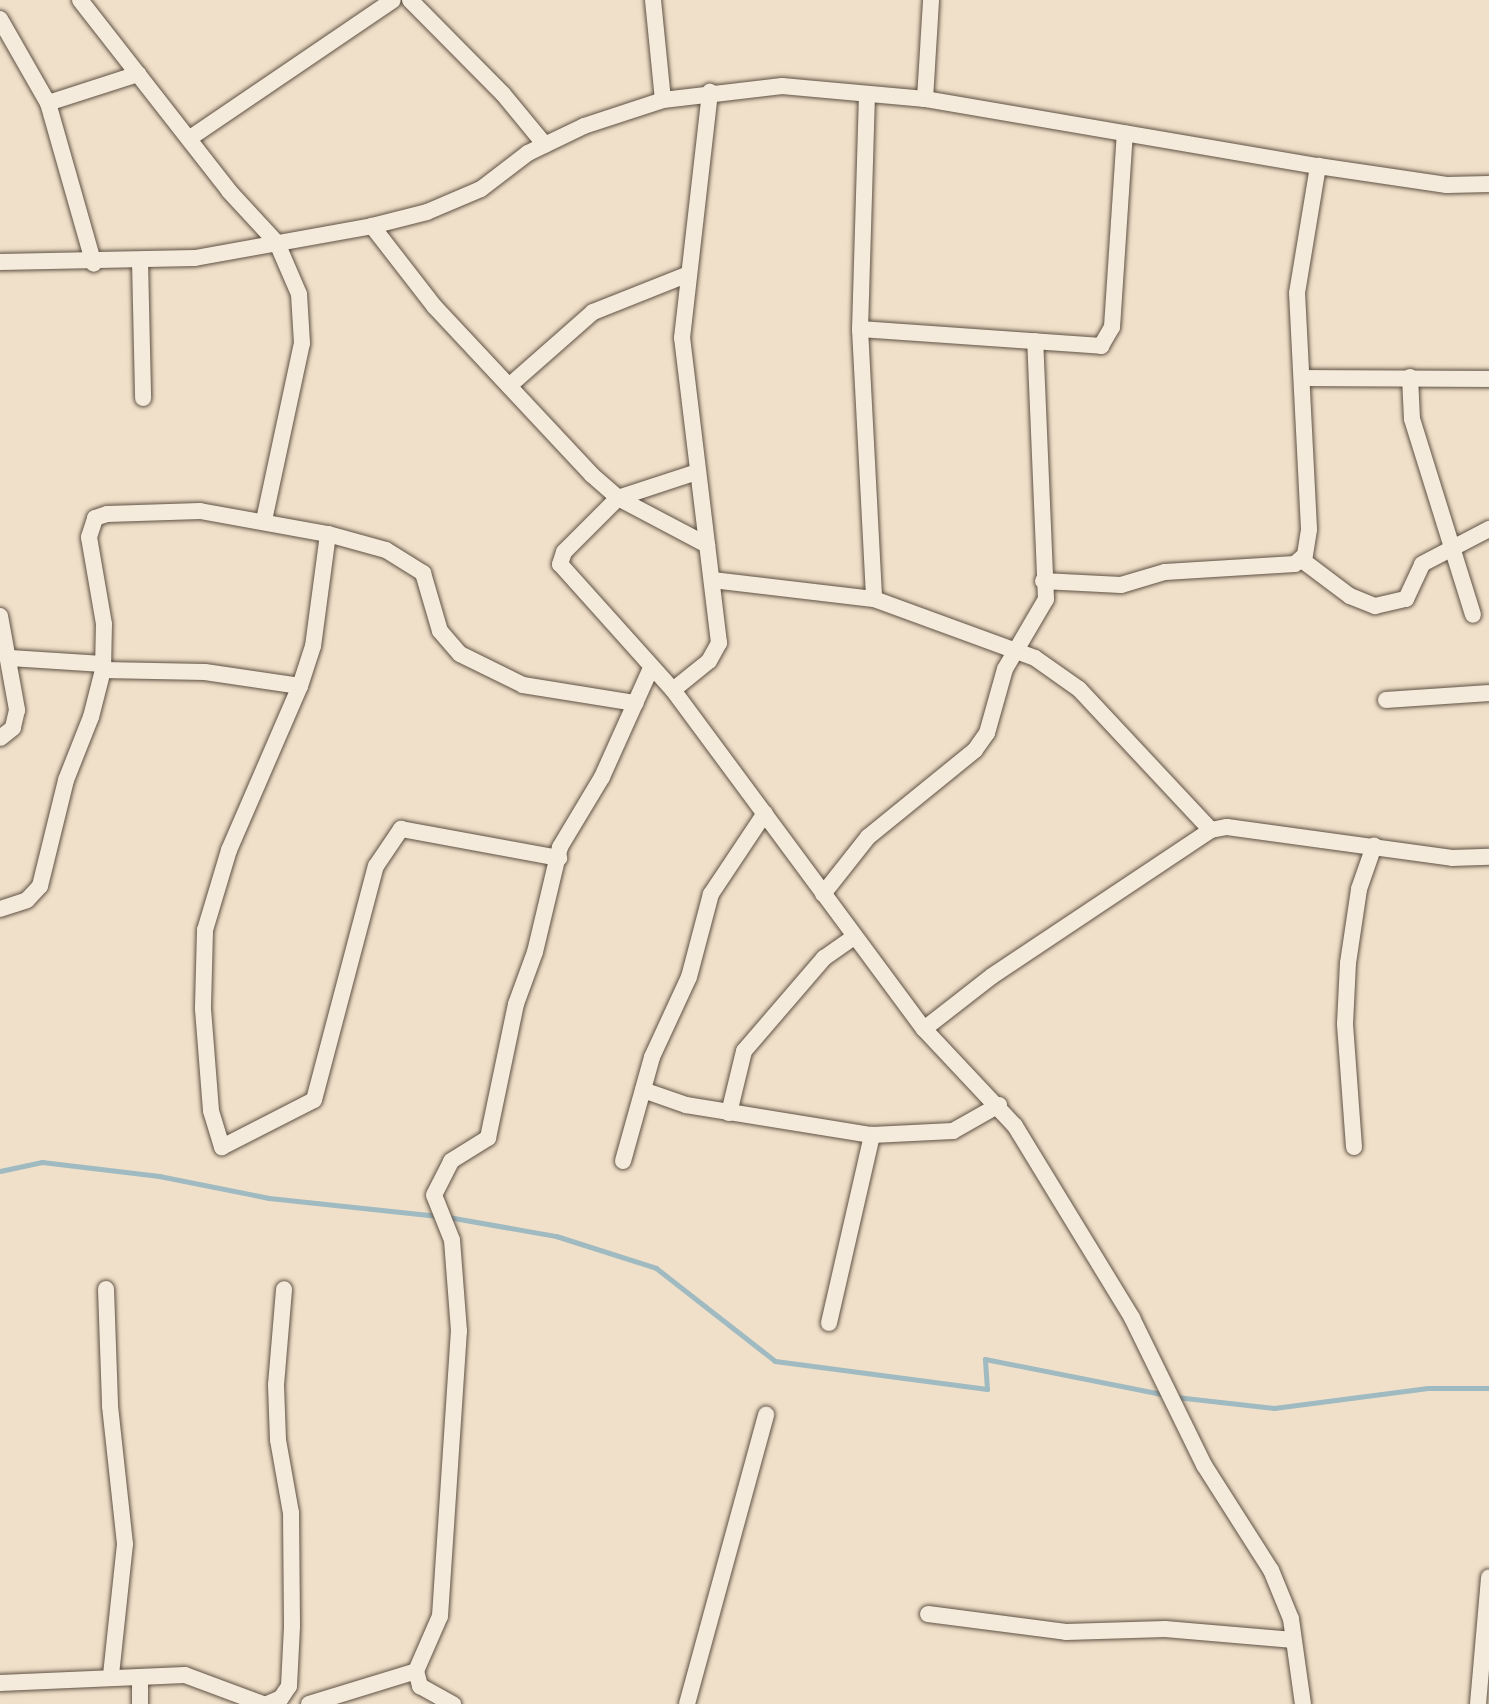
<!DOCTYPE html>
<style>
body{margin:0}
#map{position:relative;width:1489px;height:1704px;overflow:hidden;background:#f0e0c9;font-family:"Old Standard TT",serif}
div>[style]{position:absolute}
.stream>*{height:5px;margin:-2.5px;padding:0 2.5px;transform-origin:2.5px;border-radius:2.5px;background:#9fbac1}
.roads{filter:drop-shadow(0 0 2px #5f5144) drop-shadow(0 0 2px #5f5144)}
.minor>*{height:16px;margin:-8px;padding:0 8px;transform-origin:8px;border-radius:8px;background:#f5ebdc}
span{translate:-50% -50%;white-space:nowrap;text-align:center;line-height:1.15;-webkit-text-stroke:6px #f5ebdc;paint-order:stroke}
</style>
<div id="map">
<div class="stream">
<i style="left:0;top:1171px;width:43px;rotate:-12.1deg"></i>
<i style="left:42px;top:1162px;width:118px;rotate:6.8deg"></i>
<i style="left:159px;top:1176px;width:112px;rotate:11.3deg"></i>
<i style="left:269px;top:1198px;width:170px;rotate:6.1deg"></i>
<i style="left:448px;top:1217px;width:110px;rotate:10deg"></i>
<i style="left:556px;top:1236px;width:105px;rotate:17.7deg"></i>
<i style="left:656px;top:1268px;width:151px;rotate:38deg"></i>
<i style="left:775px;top:1361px;width:214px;rotate:7.5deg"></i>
<i style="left:987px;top:1389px;width:30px;rotate:-94deg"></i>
<i style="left:985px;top:1359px;width:185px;rotate:11.2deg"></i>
<i style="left:1176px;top:1397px;width:99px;rotate:6.4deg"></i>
<i style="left:1274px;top:1408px;width:155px;rotate:-7.4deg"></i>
<i style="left:1428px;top:1388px;width:61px"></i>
</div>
<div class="roads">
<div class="minor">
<i style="left:80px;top:0;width:242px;rotate:52deg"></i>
<i style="left:229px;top:191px;width:71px;rotate:47.3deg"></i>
<i style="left:277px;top:243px;width:56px;rotate:66.7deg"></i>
<i style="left:299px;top:294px;width:49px;rotate:86.5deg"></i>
<i style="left:302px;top:343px;width:182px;rotate:102.1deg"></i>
<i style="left:410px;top:0;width:132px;rotate:45.3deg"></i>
<i style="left:503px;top:94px;width:66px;rotate:50.5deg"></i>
<i style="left:653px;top:0;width:100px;rotate:84.3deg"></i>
<i style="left:0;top:19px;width:97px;rotate:60.3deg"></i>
<i style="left:48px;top:103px;width:167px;rotate:74.1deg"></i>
<i style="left:867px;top:94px;width:235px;rotate:91.7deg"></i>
<i style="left:860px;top:329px;width:270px;rotate:87deg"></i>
<i style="left:925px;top:99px;width:99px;rotate:-86.5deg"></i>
<i style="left:48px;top:103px;width:95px;rotate:-17.9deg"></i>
<i style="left:190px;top:138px;width:245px;rotate:-34.2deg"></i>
<i style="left:372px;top:226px;width:101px;rotate:52.2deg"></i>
<i style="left:434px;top:306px;width:231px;rotate:46.9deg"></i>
<i style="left:592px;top:475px;width:35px;rotate:41deg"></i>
<i style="left:618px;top:498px;width:101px;rotate:27.8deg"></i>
<i style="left:140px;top:261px;width:137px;rotate:88.7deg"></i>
<i style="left:0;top:262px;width:195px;rotate:-1.2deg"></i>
<i style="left:195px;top:258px;width:180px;rotate:-10.2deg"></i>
<i style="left:372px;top:226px;width:57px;rotate:-14.3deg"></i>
<i style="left:427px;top:212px;width:59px;rotate:-23.1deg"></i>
<i style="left:481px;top:189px;width:59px;rotate:-37.5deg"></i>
<i style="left:528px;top:153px;width:62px;rotate:-25.7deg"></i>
<i style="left:584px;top:126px;width:83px;rotate:-18.2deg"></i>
<i style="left:663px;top:100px;width:120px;rotate:-6.7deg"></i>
<i style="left:782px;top:86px;width:144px;rotate:5.2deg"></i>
<i style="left:925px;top:99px;width:399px;rotate:9.7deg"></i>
<i style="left:1318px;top:166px;width:130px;rotate:8.4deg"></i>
<i style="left:1447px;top:185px;width:42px;rotate:-1.4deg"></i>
<i style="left:860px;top:329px;width:242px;rotate:4deg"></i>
<i style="left:1101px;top:346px;width:22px;rotate:-60deg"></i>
<i style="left:1112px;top:327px;width:194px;rotate:-86.2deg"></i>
<i style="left:1410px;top:377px;width:42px;rotate:87.3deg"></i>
<i style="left:1412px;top:419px;width:205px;rotate:72.7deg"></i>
<i style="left:1302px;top:378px;width:187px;rotate:0.3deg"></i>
<i style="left:509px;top:386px;width:112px;rotate:-41.4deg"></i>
<i style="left:593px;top:312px;width:100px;rotate:-21.7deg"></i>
<i style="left:697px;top:472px;width:83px;rotate:161.8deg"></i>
<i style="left:618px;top:498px;width:76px;rotate:135deg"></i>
<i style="left:564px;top:552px;width:13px;rotate:108deg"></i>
<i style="left:560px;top:564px;width:169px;rotate:48.1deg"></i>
<i style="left:673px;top:690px;width:422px;rotate:53.5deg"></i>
<i style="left:924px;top:1029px;width:133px;rotate:46.8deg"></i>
<i style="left:1015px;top:1126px;width:225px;rotate:58.6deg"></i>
<i style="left:1132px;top:1318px;width:164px;rotate:63.9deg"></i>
<i style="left:1204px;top:1465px;width:125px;rotate:57.5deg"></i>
<i style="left:1271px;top:1570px;width:53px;rotate:67.8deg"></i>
<i style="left:1291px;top:1619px;width:86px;rotate:82deg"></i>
<i style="left:328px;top:534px;width:113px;rotate:97.6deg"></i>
<i style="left:313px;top:646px;width:42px;rotate:108deg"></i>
<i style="left:300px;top:686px;width:179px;rotate:113.4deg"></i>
<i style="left:229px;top:850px;width:84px;rotate:106.7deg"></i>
<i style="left:205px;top:930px;width:79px;rotate:91.5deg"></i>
<i style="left:203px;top:1009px;width:102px;rotate:85.5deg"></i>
<i style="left:211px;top:1111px;width:38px;rotate:73deg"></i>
<i style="left:222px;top:1147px;width:103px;rotate:-27.1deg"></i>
<i style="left:314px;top:1100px;width:242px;rotate:-75.2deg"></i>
<i style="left:376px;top:866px;width:45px;rotate:-56deg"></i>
<i style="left:401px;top:829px;width:161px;rotate:10.4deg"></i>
<i style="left:1302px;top:560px;width:60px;rotate:36.9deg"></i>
<i style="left:1350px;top:596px;width:27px;rotate:22deg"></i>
<i style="left:1375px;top:606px;width:32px;rotate:-13deg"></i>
<i style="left:1406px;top:599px;width:38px;rotate:-65deg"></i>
<i style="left:1422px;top:564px;width:76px;rotate:-27.6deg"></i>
<i style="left:712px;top:580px;width:163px;rotate:6.7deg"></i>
<i style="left:874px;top:599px;width:171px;rotate:20.1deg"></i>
<i style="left:1035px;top:658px;width:54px;rotate:35.2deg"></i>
<i style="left:1079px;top:689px;width:193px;rotate:46.9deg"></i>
<i style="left:1043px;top:581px;width:78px;rotate:2.9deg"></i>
<i style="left:1121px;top:585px;width:46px;rotate:-16.5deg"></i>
<i style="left:1165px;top:572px;width:130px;rotate:-3.5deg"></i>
<i style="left:1295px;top:564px;width:13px;rotate:-42deg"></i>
<i style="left:1305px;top:555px;width:26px;rotate:-81deg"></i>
<i style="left:1309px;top:529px;width:236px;rotate:-92.9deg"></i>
<i style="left:1297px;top:293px;width:129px;rotate:-80.6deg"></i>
<i style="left:0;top:616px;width:96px;rotate:79.7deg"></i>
<i style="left:17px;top:710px;width:18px;rotate:103deg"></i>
<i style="left:13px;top:728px;width:16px;rotate:142deg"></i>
<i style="left:10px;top:658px;width:93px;rotate:3.7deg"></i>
<i style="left:103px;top:670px;width:102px;rotate:1.1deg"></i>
<i style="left:205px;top:672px;width:96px;rotate:8.4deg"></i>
<i style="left:673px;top:690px;width:46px;rotate:-38.9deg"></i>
<i style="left:709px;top:661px;width:21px;rotate:-61deg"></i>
<i style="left:719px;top:643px;width:307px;rotate:-96.9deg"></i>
<i style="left:682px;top:338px;width:248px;rotate:-83.5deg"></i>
<i style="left:1386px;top:700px;width:103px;rotate:-3.9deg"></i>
<i style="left:823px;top:894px;width:73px;rotate:-51.7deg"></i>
<i style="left:868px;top:837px;width:138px;rotate:-39.1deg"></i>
<i style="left:975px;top:750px;width:21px;rotate:-55deg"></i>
<i style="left:987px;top:733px;width:66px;rotate:-74.3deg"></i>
<i style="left:1005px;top:669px;width:81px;rotate:-59.6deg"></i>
<i style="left:1046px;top:599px;width:258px;rotate:-92.4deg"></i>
<i style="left:0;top:909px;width:28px;rotate:-18deg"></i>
<i style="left:27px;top:900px;width:19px;rotate:-47deg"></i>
<i style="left:40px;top:886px;width:109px;rotate:-76.2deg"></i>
<i style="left:66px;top:780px;width:68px;rotate:-68.4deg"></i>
<i style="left:91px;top:717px;width:49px;rotate:-75.7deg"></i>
<i style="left:103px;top:670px;width:46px;rotate:-88.8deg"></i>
<i style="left:104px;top:624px;width:88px;rotate:-99.8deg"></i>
<i style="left:89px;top:537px;width:20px;rotate:-72deg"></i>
<i style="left:95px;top:518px;width:13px;rotate:-18deg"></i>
<i style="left:107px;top:514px;width:93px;rotate:-1.8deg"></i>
<i style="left:200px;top:511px;width:130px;rotate:10.2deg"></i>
<i style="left:328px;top:534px;width:60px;rotate:15.4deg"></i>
<i style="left:386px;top:550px;width:44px;rotate:31.9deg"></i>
<i style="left:423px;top:573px;width:60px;rotate:73.7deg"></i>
<i style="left:440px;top:631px;width:30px;rotate:49deg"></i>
<i style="left:460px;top:654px;width:70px;rotate:26.2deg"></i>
<i style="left:523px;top:685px;width:114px;rotate:9.1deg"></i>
<i style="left:924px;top:1029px;width:86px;rotate:-37.9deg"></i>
<i style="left:992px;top:976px;width:263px;rotate:-33.7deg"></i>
<i style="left:1211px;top:830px;width:16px;rotate:-11deg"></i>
<i style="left:1227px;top:827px;width:227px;rotate:7.8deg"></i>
<i style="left:1452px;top:858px;width:37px;rotate:-2deg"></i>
<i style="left:643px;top:1090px;width:46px;rotate:19.2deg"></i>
<i style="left:686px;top:1105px;width:188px;rotate:9.2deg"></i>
<i style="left:872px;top:1135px;width:81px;rotate:-2.8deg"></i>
<i style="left:953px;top:1131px;width:53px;rotate:-29.5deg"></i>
<i style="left:729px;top:1113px;width:64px;rotate:-76.4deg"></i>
<i style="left:744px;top:1051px;width:123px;rotate:-49.3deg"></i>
<i style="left:824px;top:958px;width:37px;rotate:-35deg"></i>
<i style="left:1354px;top:1147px;width:123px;rotate:-94.2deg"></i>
<i style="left:1345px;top:1024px;width:61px;rotate:-87.2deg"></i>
<i style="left:1348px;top:963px;width:75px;rotate:-81.5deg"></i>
<i style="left:1359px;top:889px;width:46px;rotate:-70.8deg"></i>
<i style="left:623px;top:1161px;width:108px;rotate:-74.4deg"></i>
<i style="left:652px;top:1057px;width:88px;rotate:-65.2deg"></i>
<i style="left:689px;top:977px;width:86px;rotate:-75.2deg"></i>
<i style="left:711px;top:894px;width:97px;rotate:-56.3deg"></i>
<i style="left:106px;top:1289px;width:117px;rotate:88deg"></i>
<i style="left:110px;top:1406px;width:139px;rotate:83.8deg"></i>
<i style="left:125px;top:1544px;width:132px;rotate:96.1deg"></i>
<i style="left:829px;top:1323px;width:193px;rotate:-77.1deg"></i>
<i style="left:928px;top:1614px;width:139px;rotate:7.4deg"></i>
<i style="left:1066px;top:1632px;width:99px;rotate:-1.7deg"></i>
<i style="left:1165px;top:1629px;width:129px;rotate:4.9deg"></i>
<i style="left:416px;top:1671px;width:16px;rotate:75deg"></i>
<i style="left:420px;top:1686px;width:38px;rotate:29deg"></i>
<i style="left:140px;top:1678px;width:26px;rotate:90deg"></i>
<i style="left:0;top:1683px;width:185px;rotate:-2.5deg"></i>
<i style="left:185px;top:1675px;width:83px;rotate:20.4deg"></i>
<i style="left:267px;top:1704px;width:15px;rotate:-23deg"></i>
<i style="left:281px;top:1698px;width:14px;rotate:-56deg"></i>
<i style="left:289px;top:1686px;width:60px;rotate:-87.1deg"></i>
<i style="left:292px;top:1626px;width:113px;rotate:-90.5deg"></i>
<i style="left:291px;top:1513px;width:74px;rotate:-100.1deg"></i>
<i style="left:278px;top:1440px;width:55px;rotate:-92.1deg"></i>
<i style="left:276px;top:1385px;width:96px;rotate:-85.2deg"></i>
<i style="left:309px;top:1704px;width:112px;rotate:-17.1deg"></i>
<i style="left:416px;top:1671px;width:60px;rotate:-66.4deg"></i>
<i style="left:440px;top:1616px;width:286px;rotate:-86.2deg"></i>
<i style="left:459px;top:1331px;width:91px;rotate:-94.4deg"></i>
<i style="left:452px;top:1240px;width:48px;rotate:-111.8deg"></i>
<i style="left:434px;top:1195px;width:38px;rotate:-63deg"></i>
<i style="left:451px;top:1161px;width:44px;rotate:-31.9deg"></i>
<i style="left:488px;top:1138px;width:137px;rotate:-78.2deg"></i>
<i style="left:516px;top:1004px;width:55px;rotate:-69.9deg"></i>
<i style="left:535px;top:952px;width:108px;rotate:-76.6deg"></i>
<i style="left:560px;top:847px;width:82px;rotate:-59deg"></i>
<i style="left:602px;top:777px;width:120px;rotate:-65.8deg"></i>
<i style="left:687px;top:1704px;width:300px;rotate:-74.7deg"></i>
<i style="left:1478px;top:1704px;width:127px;rotate:-85deg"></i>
</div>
</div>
</div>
